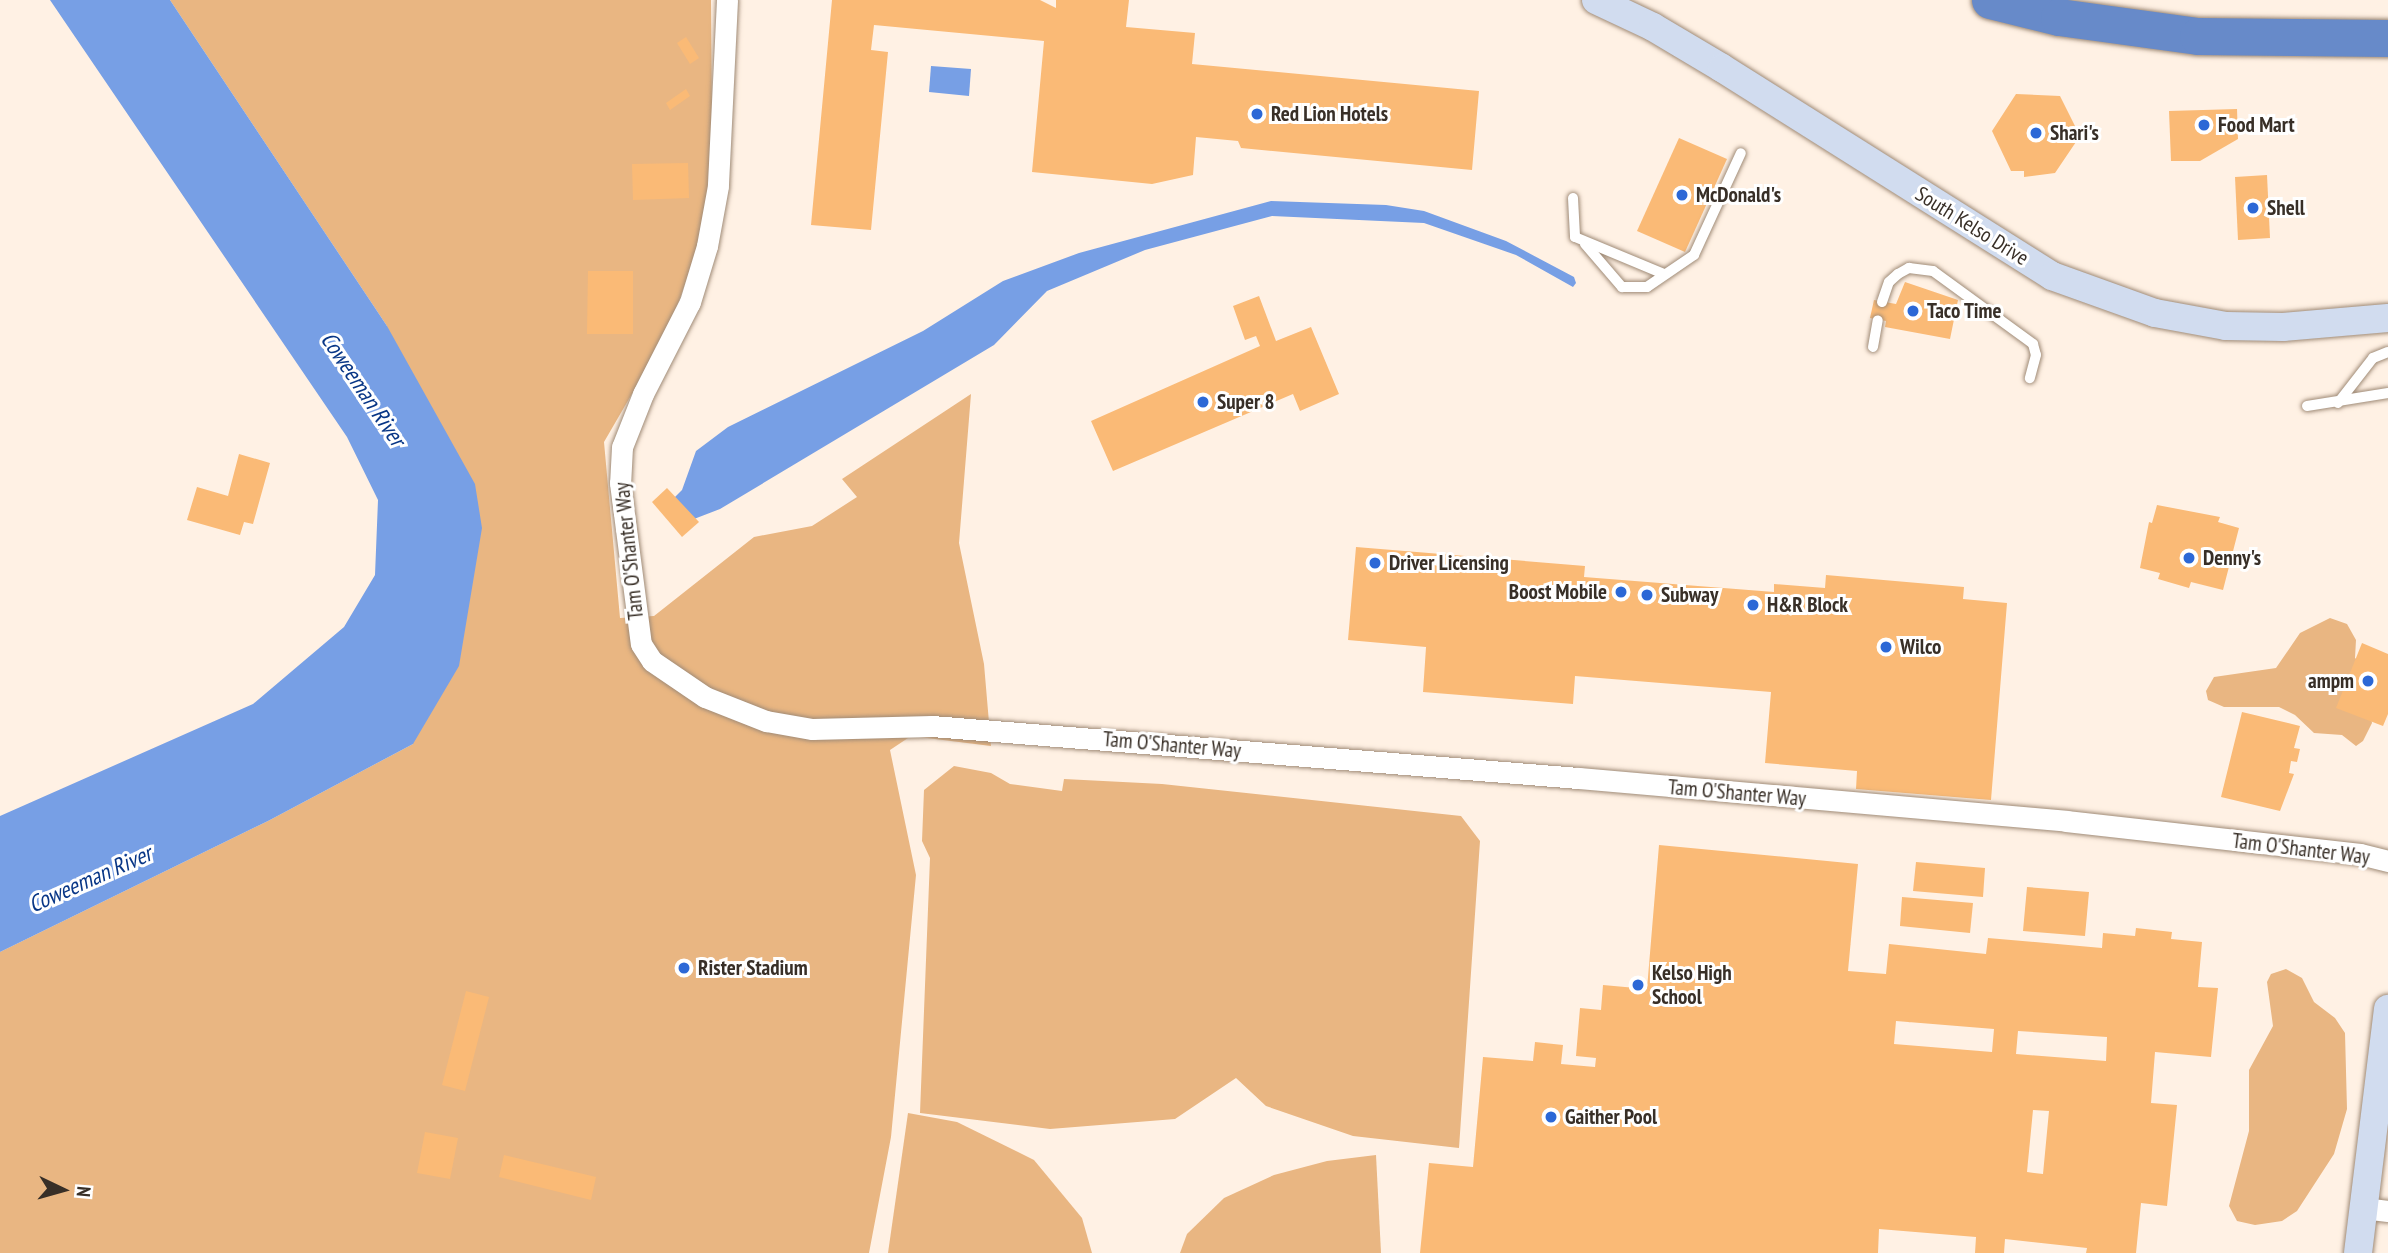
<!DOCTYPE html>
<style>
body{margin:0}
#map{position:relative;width:2388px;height:1253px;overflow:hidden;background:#fff1e4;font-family:"PT Sans Narrow",sans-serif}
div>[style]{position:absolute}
.green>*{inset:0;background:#e9b682}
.water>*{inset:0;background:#779fe5}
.building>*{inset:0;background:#faba76}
.roads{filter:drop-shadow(0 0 2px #a08b77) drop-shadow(0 0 2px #a08b77)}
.lane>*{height:10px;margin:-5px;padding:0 5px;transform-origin:5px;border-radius:5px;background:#fff}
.street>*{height:21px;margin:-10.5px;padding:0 10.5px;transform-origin:10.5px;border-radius:10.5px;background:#fff}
.secondary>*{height:28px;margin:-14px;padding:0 14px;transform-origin:14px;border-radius:14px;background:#d1dcef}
.highway>*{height:37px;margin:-18.5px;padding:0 18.5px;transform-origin:18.5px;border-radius:18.5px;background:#678ac9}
.dots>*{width:19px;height:19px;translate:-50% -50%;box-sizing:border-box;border:4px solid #fff;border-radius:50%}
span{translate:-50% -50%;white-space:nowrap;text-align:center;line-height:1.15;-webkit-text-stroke:6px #fff;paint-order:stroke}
.poi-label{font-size:21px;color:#382f27;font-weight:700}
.left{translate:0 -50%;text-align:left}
.right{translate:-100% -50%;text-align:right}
.street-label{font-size:21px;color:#382f27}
.water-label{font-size:23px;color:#083686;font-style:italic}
.north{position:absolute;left:28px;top:1155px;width:70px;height:70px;-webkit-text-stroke:5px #fff;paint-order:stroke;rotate:95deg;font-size:19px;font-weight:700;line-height:28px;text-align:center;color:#382f27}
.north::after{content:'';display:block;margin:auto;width:24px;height:32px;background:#382f27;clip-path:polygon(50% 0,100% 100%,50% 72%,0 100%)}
</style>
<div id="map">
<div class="green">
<i style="clip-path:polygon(170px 0,711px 0,712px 124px,705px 226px,669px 330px,604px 442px,620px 618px,654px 616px,754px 537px,812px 526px,857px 497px,842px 479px,971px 394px,959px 543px,984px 664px,991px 746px,911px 736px,890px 750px,916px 875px,891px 1137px,869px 1253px,0 1253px,0 952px,268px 821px,413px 744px,387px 326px)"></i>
<i style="clip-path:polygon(2330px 618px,2347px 624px,2356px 640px,2355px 658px,2362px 664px,2372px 723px,2363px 741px,2356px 746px,2342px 735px,2314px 733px,2295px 715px,2279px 707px,2224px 707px,2208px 700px,2206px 691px,2214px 677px,2276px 668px,2300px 633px)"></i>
<i style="clip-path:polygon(954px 766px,991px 773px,1010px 784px,1062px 791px,1064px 779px,1162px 784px,1461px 816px,1480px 841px,1459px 1148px,1353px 1136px,1266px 1106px,1236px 1078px,1175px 1119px,1050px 1129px,920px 1113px,930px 858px,922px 841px,924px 790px)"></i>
<i style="clip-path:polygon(2286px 969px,2302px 978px,2314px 1002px,2335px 1018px,2345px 1033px,2347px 1109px,2334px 1154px,2297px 1211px,2282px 1221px,2255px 1225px,2237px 1221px,2229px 1206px,2249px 1131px,2249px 1070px,2273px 1026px,2267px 982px,2271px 974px)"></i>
<i style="clip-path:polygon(908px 1113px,957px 1122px,1034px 1160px,1082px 1218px,1092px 1253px,888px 1253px)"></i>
<i style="clip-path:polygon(1376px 1155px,1381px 1253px,1180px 1253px,1187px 1234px,1224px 1198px,1274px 1175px,1327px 1161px)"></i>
</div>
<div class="water">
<i style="clip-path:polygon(50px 0,170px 0,387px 326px,475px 484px,482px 528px,459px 666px,413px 744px,268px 821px,0 952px,0 816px,253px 704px,344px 627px,375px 575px,378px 500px,347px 437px)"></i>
<i style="clip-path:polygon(931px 66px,971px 69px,969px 96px,929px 92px)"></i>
<i style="clip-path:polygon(1271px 201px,1386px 205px,1424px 211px,1506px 241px,1574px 277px,1576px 283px,1573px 287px,1516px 255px,1424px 223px,1272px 216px,1145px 250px,1047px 291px,994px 345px,720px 509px,694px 519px,674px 498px,682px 490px,696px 451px,728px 427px,923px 331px,1003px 281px,1079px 253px)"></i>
</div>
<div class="building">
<i style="clip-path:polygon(832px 0,1040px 0,1056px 8px,1056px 0,1129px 0,1126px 27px,1195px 33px,1192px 64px,1479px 91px,1472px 170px,1241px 148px,1238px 141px,1196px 137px,1193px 175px,1152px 184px,1032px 172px,1044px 41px,874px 25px,871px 50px,888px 52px,871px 230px,811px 225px)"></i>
<i style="clip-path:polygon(686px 37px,699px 58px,690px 64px,677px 43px)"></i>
<i style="clip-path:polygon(686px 89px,690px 96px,670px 110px,666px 103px)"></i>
<i style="clip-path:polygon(2016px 94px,2060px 96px,2080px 136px,2055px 173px,2024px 177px,2024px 171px,2011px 171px,1992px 131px)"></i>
<i style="clip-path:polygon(2237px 109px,2238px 139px,2200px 161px,2171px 161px,2169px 111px)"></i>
<i style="clip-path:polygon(1679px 138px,1727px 159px,1685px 252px,1637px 231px)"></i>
<i style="clip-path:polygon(688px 163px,689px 198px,633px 200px,632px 164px)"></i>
<i style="clip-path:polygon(2267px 175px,2270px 238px,2238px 240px,2235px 177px)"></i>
<i style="clip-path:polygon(588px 271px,633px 271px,633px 334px,587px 334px)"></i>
<i style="clip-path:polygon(1905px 282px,1958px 300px,1950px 339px,1885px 327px,1886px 321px,1870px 318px,1874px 300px,1896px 304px)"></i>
<i style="clip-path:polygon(1259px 296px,1276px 341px,1311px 327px,1339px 394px,1300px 411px,1293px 394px,1113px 471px,1091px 421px,1260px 346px,1256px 336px,1245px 340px,1233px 306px)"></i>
<i style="clip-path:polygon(239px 454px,270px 463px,253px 524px,244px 522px,240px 535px,187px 520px,197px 487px,228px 496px)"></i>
<i style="clip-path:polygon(667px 488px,699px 522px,682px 537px,652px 502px)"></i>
<i style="clip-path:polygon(2157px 505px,2220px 517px,2218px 522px,2239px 528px,2223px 590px,2191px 582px,2189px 588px,2158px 579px,2160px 573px,2140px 568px,2149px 522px,2152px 523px)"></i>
<i style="clip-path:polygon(1356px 547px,1585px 566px,1584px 577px,1774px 592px,1774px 584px,1825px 588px,1826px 575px,1964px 587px,1963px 599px,2007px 603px,1991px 800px,1856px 789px,1857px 771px,1765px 763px,1771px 692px,1575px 676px,1573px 704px,1423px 692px,1426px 647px,1348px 640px)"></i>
<i style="clip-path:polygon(2362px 643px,2388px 654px,2388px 714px,2383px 726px,2336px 708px)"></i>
<i style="clip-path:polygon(2242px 712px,2300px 726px,2294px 748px,2300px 749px,2297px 762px,2291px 761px,2289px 773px,2294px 774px,2280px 811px,2221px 797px)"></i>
<i style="clip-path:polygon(evenodd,1659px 845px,1858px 864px,1848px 971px,1886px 974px,1889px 944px,1986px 954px,1988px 938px,2102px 948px,2103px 933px,2135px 936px,2136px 928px,2172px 932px,2171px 939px,2202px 942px,2198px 987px,2218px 988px,2211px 1057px,2155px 1052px,2151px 1103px,2177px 1105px,2167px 1206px,2141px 1203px,2136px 1253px,2086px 1253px,2087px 1248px,2005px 1239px,2004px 1253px,1975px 1253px,1976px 1237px,1879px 1229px,1878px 1253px,1420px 1253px,1429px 1163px,1473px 1167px,1483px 1057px,1533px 1061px,1535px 1042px,1563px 1045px,1561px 1064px,1595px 1067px,1596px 1058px,1576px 1056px,1580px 1008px,1601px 1010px,1603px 985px,1647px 989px,1659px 845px,1896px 1021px,1994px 1029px,1992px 1052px,1894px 1044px,1896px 1021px,1659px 845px,2018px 1031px,2107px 1037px,2106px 1061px,2016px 1054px,2018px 1031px,1659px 845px,2033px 1110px,2049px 1111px,2043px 1174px,2027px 1172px,2033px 1110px)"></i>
<i style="clip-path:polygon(1916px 862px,1985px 868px,1983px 897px,1913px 891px)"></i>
<i style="clip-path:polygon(2027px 887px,2089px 892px,2085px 936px,2023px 931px)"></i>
<i style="clip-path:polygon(1902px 897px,1973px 903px,1970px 933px,1900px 926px)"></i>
<i style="clip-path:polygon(466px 991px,489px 997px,465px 1091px,442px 1085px)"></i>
<i style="clip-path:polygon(425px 1132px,458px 1138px,450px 1179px,417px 1173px)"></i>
<i style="clip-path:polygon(504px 1155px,596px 1177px,591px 1200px,499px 1177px)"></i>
</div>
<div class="roads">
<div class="lane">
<i style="left:1573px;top:198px;width:39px;rotate:87deg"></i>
<i style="left:1575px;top:237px;width:96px;rotate:22.6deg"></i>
<i style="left:1585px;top:244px;width:57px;rotate:49.3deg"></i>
<i style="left:1622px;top:287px;width:25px"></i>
<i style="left:1647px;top:287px;width:57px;rotate:-34.2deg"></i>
<i style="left:1694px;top:255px;width:112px;rotate:-65.3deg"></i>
<i style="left:1882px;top:302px;width:21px;rotate:-71deg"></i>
<i style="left:1889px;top:282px;width:12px;rotate:-42deg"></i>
<i style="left:1898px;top:274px;width:13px;rotate:-29deg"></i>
<i style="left:1909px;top:268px;width:24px;rotate:7deg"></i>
<i style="left:1933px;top:271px;width:124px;rotate:36.1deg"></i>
<i style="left:2033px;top:344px;width:11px;rotate:75deg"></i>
<i style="left:2036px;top:355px;width:24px;rotate:105deg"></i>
<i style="left:1873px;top:347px;width:27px;rotate:-80deg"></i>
<i style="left:2338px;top:403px;width:57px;rotate:-52.1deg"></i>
<i style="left:2373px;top:358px;width:16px;rotate:-22deg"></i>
<i style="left:2307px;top:406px;width:82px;rotate:-9.1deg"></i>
</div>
<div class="street">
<i style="left:727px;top:0;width:186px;rotate:92.8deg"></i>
<i style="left:718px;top:186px;width:61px;rotate:100.4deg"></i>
<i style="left:707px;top:246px;width:59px;rotate:106.9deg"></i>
<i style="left:690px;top:302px;width:103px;rotate:117.1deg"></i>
<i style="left:643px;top:394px;width:57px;rotate:111.6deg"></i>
<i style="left:622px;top:447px;width:36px;rotate:93deg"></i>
<i style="left:620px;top:483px;width:162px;rotate:82.6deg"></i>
<i style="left:641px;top:644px;width:20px;rotate:57deg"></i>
<i style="left:652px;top:661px;width:64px;rotate:34.2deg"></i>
<i style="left:705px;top:697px;width:66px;rotate:21.5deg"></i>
<i style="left:766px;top:721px;width:47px;rotate:9.9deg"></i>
<i style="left:812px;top:729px;width:120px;rotate:-1.4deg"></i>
<i style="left:932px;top:726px;width:648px;rotate:4.6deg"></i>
<i style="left:1578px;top:778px;width:490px;rotate:5deg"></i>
<i style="left:2066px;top:821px;width:296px;rotate:6.4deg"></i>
<i style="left:2360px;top:854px;width:29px;rotate:14deg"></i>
<i style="left:2363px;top:1208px;width:25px;rotate:7deg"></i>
</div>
<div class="secondary">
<i style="left:1596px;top:0;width:63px;rotate:25.3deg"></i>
<i style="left:1653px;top:27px;width:80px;rotate:30.7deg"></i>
<i style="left:1722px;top:68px;width:390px;rotate:32.2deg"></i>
<i style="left:2052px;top:276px;width:109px;rotate:19.8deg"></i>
<i style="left:2155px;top:313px;width:72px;rotate:10.4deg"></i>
<i style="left:2226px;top:326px;width:57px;rotate:1deg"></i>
<i style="left:2283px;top:327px;width:105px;rotate:-4.9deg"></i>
<i style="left:2358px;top:1253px;width:246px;rotate:-83deg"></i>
</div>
<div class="highway">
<i style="left:1990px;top:0;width:71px;rotate:13.8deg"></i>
<i style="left:2059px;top:17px;width:140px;rotate:7.8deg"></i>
<i style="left:2198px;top:36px;width:190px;rotate:0.6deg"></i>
</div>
</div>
<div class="dots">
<i style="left:1257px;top:114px;background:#2c68d6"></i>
<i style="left:2204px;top:125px;background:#2c68d6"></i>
<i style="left:2036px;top:133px;background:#2c68d6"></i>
<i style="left:1682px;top:195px;background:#2c68d6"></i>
<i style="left:2253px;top:208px;background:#2c68d6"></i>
<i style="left:1913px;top:311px;background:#2c68d6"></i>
<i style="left:1203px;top:402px;background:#2c68d6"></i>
<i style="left:2189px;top:558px;background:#2c68d6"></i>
<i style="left:1375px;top:563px;background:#2c68d6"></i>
<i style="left:1621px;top:592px;background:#2c68d6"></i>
<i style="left:1647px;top:595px;background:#2c68d6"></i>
<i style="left:1753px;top:605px;background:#2c68d6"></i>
<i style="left:1886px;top:647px;background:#2c68d6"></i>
<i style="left:2368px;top:681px;background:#2c68d6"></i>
<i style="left:684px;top:968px;background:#2c68d6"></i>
<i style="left:1638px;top:985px;background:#2c68d6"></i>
<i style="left:1551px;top:1117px;background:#2c68d6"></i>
</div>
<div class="poi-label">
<span class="left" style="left:1271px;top:114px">Red Lion Hotels</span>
<span class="left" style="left:2218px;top:125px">Food Mart</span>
<span class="left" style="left:2050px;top:133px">Shari's</span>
<span class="left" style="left:1696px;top:195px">McDonald's</span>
<span class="left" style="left:2267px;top:208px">Shell</span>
<span class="left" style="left:1927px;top:311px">Taco Time</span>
<span class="left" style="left:1217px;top:402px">Super 8</span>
<span class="left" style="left:2203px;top:558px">Denny's</span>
<span class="left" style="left:1389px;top:563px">Driver Licensing</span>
<span class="right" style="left:1607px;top:592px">Boost Mobile</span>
<span class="left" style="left:1661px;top:595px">Subway</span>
<span class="left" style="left:1767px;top:605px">H&amp;R Block</span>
<span class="left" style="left:1900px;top:647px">Wilco</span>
<span class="right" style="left:2354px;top:681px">ampm</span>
<span class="left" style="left:698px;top:968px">Rister Stadium</span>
<span class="left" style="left:1652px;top:985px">Kelso High<br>School</span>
<span class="left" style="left:1565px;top:1117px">Gaither Pool</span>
</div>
<div class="street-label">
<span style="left:1972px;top:226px;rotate:32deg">South Kelso Drive</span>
<span style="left:629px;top:551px;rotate:-96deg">Tam O'Shanter Way</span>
<span style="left:1172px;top:745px;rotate:5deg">Tam O'Shanter Way</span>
<span style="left:1737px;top:793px;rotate:5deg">Tam O'Shanter Way</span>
<span style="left:2301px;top:849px;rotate:7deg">Tam O'Shanter Way</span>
</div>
<div class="water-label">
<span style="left:363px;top:389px;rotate:56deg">Coweeman River</span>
<span style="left:90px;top:879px;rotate:-24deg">Coweeman River</span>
</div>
<div class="north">N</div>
</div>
